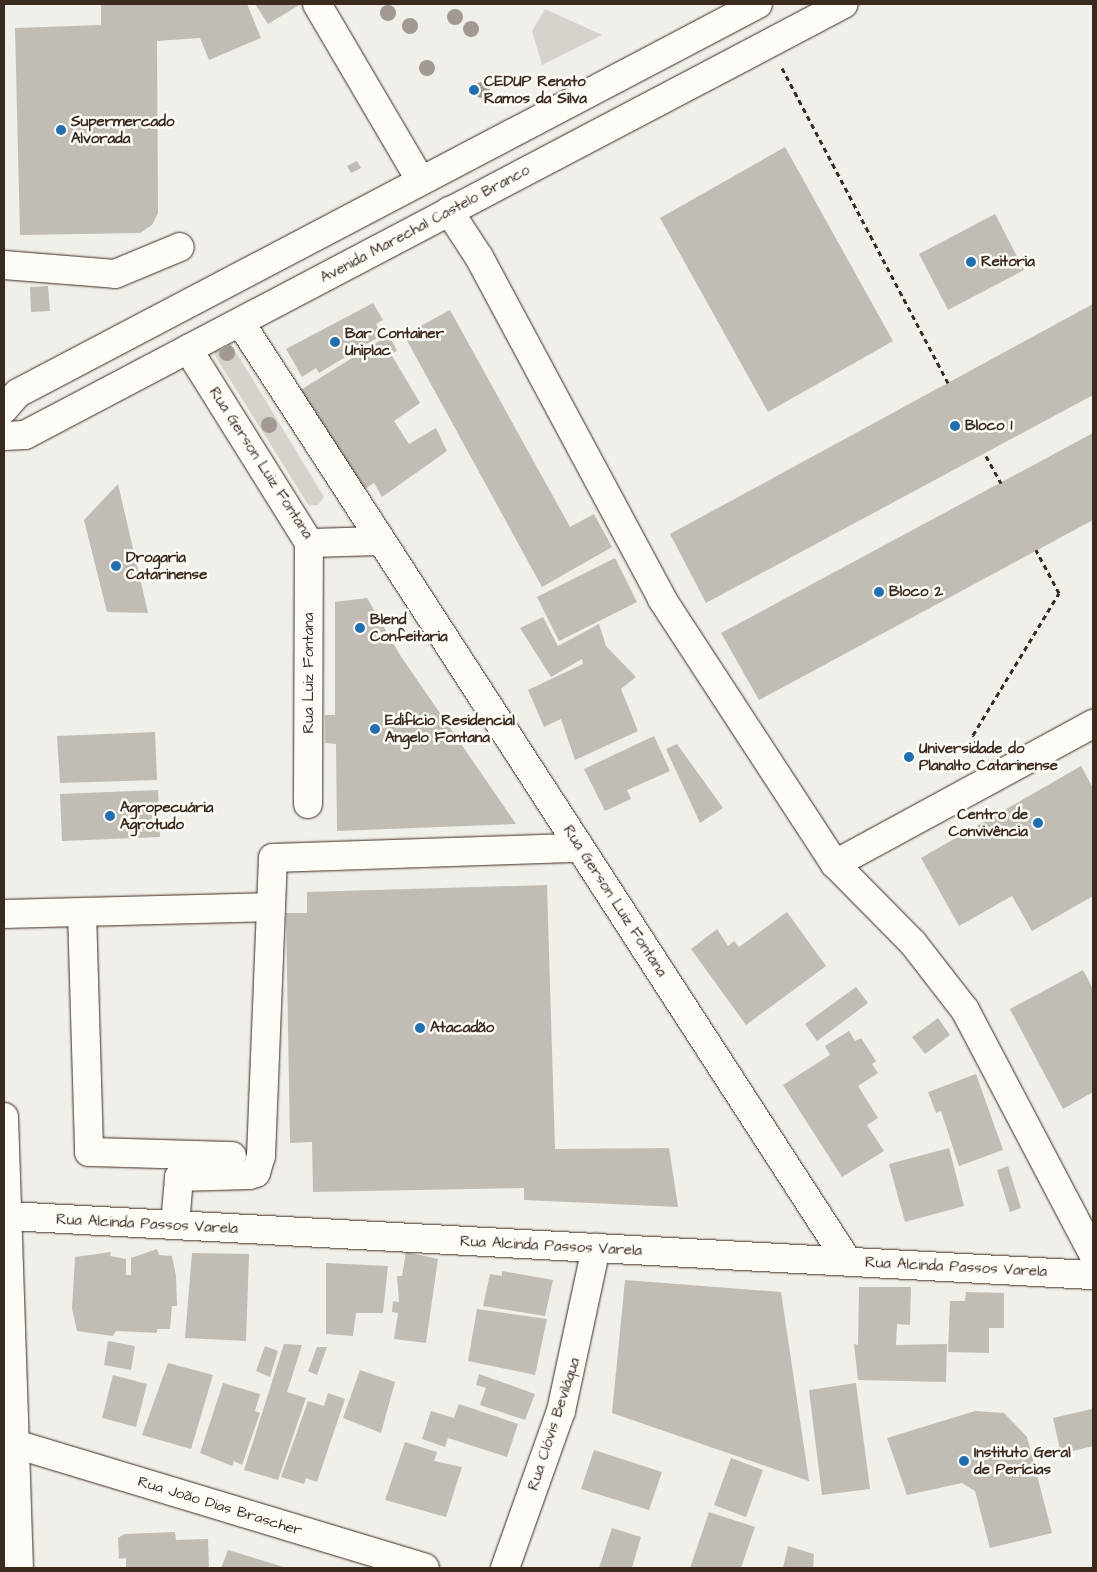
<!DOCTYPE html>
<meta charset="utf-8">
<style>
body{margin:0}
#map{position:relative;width:1097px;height:1572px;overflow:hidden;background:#f1efea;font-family:"Architects Daughter",sans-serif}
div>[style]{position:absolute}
.green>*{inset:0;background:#d7d2cc}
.building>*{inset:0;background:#c1bcb4}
.path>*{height:3px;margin-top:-1.5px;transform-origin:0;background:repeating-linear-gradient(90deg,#3b2a1e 0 5px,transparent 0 9px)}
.roads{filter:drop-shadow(0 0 1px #3b2a1e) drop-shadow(0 0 1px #3b2a1e)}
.minor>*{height:28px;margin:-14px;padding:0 14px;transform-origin:14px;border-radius:14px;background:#fdfcf7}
.major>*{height:28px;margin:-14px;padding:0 14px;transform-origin:14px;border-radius:14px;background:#fdfcf7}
.trees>*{width:16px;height:16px;margin:-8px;border-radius:50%;background:#a29a92}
.dots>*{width:14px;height:14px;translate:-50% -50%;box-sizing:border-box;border:2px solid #fdfcf7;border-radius:50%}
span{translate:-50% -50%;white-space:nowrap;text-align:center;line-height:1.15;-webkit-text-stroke:5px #fdfcf7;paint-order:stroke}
.poi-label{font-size:15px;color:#3b2a1e;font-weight:700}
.left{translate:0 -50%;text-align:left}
.right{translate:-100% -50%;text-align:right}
.street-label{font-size:15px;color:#3b2a1e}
.frame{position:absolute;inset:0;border:5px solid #3b2a1e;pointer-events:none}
</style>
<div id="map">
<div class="green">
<i style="clip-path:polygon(545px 9px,602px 35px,542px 65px,532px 31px)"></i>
<i style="clip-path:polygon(230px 342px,324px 497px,318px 505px,309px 506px,214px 354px,215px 346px)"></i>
</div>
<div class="building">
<i style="clip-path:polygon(101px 4px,247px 4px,261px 38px,209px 60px,200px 38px,157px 41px,158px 213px,152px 225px,140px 233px,20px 235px,15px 28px,101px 25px)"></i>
<i style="clip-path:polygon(255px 4px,301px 4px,268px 24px)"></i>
<i style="clip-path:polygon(785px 147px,893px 341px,768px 412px,660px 218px)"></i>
<i style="clip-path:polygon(357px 161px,361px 168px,351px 173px,347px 166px)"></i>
<i style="clip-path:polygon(995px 214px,1024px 270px,948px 310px,919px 254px)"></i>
<i style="clip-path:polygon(48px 286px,50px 311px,31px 312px,30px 287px)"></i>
<i style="clip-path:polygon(373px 303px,383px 320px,376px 324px,382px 335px,319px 373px,316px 368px,302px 377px,286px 349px)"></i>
<i style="clip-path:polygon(1093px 304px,1093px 395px,706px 603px,670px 534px)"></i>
<i style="clip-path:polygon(450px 310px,570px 527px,594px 514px,612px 547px,542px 587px,404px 335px)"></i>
<i style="clip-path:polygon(389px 335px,397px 351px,391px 354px,420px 403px,394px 421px,409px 444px,436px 428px,447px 451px,382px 497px,374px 483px,362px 491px,299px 391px)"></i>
<i style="clip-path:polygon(1093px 433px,1093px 520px,759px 700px,721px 633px)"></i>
<i style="clip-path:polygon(118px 484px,148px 613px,107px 612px,84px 520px)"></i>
<i style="clip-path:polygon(615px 558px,637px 602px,559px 641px,537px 597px)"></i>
<i style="clip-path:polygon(367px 598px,400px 655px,516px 824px,337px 831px,336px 744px,325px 743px,325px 715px,335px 715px,335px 602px)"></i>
<i style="clip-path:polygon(543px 617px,558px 646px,599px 624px,606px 646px,636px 677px,621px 689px,638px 731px,575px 760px,561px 719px,544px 727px,528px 690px,583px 664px,582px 659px,551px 677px,520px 628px)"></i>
<i style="clip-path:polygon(155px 732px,157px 780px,60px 783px,57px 736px)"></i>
<i style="clip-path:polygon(654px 736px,670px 771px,627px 790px,631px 799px,605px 811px,584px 769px)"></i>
<i style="clip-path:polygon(677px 744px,723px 808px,700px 823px,666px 749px)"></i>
<i style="clip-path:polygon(1081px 766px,1093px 788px,1093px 896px,1032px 931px,1012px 896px,959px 926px,921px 858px)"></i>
<i style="clip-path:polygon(158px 790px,160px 837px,62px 841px,60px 794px)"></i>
<i style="clip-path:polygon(547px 885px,555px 1149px,669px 1148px,678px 1207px,524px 1200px,524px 1188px,313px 1192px,312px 1142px,290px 1143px,286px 913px,307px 913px,307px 892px)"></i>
<i style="clip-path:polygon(787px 912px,826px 966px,746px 1025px,691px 949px,717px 929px,728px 946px,734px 941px,739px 947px)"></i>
<i style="clip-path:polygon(1083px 970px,1093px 989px,1093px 1092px,1063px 1109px,1010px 1009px)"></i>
<i style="clip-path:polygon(856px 987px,868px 1003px,817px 1041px,805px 1024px)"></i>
<i style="clip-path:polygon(938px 1018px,950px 1035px,925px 1054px,912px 1037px)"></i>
<i style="clip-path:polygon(849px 1031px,855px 1041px,861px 1038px,876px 1061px,872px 1064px,878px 1073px,858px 1086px,878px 1118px,867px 1125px,884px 1151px,842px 1177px,783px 1085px,830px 1055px,825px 1046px)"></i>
<i style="clip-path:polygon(976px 1074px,1003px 1150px,959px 1166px,941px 1111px,936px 1113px,928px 1092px)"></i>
<i style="clip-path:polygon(949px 1148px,964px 1206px,905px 1222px,889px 1164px)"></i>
<i style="clip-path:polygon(1008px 1166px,1021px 1208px,1010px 1212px,997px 1170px)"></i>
<i style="clip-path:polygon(157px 1249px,159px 1255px,172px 1256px,176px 1276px,177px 1306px,172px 1306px,170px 1329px,157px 1329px,157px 1333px,116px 1331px,113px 1336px,77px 1331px,72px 1309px,75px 1257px,111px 1252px,110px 1256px,126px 1259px,126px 1275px,131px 1275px,131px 1258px)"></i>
<i style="clip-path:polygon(406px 1252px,438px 1259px,426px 1343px,394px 1339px,398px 1313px,392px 1312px,393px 1301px,399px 1302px,397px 1276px,402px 1276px)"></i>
<i style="clip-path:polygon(192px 1253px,249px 1254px,246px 1341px,185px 1338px)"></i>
<i style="clip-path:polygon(326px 1263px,388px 1266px,383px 1313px,356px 1313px,353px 1336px,326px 1334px)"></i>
<i style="clip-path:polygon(502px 1271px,553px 1280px,545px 1316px,483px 1306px,490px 1274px,502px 1276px)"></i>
<i style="clip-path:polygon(625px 1280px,781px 1292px,809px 1481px,612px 1413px)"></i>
<i style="clip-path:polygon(859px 1287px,911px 1287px,910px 1325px,897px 1324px,896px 1345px,947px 1344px,946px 1382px,858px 1380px,854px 1344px,858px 1345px)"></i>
<i style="clip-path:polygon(966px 1292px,1004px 1293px,1004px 1328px,989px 1328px,989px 1353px,948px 1352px,950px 1301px,965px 1301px)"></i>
<i style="clip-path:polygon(477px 1309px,547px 1319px,535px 1375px,468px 1361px)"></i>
<i style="clip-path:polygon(108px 1341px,135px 1346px,131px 1370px,104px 1365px)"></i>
<i style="clip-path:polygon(284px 1344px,302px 1345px,287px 1392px,306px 1398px,278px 1480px,244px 1470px)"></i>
<i style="clip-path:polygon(265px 1346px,278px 1351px,270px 1377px,256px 1371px)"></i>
<i style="clip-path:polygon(317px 1347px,327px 1347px,317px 1375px,308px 1371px)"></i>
<i style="clip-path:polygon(168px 1363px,213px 1375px,191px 1449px,142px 1435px)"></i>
<i style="clip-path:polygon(360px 1370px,395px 1382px,381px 1433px,343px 1418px)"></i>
<i style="clip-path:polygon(479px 1374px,535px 1394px,525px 1420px,480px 1405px,486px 1388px,476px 1385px)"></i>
<i style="clip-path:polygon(113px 1375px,147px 1384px,136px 1427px,102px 1418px)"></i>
<i style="clip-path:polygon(223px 1383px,260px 1394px,255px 1411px,260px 1413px,242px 1465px,234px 1461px,232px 1466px,200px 1453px)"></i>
<i style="clip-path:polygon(856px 1383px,870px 1489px,822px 1495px,809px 1390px)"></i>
<i style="clip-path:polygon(328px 1393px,345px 1399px,317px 1482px,306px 1478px,304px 1484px,281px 1477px,308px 1401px,324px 1406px)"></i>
<i style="clip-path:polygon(459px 1404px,518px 1424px,507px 1457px,448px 1438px,445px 1447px,422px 1439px,431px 1411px,454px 1418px)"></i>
<i style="clip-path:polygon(1092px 1409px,1093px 1446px,1061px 1454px,1053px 1418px)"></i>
<i style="clip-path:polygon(975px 1411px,1004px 1413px,1027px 1437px,1052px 1533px,990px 1548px,975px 1491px,962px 1483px,907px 1495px,887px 1438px)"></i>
<i style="clip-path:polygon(405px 1442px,437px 1452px,434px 1461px,462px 1467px,446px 1517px,385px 1500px)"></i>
<i style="clip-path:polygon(594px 1450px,662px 1472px,649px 1510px,581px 1489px)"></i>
<i style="clip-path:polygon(731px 1458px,763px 1470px,746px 1517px,714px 1505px)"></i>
<i style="clip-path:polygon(709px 1512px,755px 1527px,741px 1568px,690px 1568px)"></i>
<i style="clip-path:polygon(612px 1528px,641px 1537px,632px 1568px,599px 1568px)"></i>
<i style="clip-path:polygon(175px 1532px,176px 1540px,208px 1539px,209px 1568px,126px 1568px,126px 1558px,119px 1559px,118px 1538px,124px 1534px)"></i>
<i style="clip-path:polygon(788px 1546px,814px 1554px,813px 1568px,783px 1568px)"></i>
<i style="clip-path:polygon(228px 1550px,287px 1568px,221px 1568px)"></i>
</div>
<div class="path">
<i style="left:782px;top:68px;width:356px;rotate:62.2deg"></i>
<i style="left:986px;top:456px;width:31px;rotate:61deg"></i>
<i style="left:980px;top:753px;width:19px;rotate:-111deg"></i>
<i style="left:973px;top:735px;width:166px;rotate:-58.8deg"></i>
<i style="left:1059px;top:593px;width:49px;rotate:-118.1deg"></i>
</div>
<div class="roads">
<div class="minor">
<i style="left:317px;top:4px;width:205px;rotate:59.6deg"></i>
<i style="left:449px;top:211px;width:55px;rotate:56.9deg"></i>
<i style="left:479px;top:257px;width:388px;rotate:61.8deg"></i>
<i style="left:662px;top:599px;width:316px;rotate:56.9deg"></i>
<i style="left:835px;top:864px;width:294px;rotate:-28.5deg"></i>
<i style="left:4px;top:265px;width:111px;rotate:4.6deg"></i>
<i style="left:115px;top:274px;width:70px;rotate:-22.6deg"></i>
<i style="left:240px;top:322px;width:1119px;rotate:57.1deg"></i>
<i style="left:188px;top:349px;width:229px;rotate:58deg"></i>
<i style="left:309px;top:543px;width:72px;rotate:-1.6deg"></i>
<i style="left:308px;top:804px;width:261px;rotate:-89.8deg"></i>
<i style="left:835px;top:864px;width:111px;rotate:45.4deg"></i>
<i style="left:913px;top:943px;width:85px;rotate:52.2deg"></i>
<i style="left:965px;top:1010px;width:276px;rotate:62.3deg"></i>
<i style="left:82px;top:912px;width:240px;rotate:88.3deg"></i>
<i style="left:89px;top:1152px;width:143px;rotate:1.6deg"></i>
<i style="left:4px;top:914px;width:267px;rotate:-1.5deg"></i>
<i style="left:9px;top:1216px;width:1086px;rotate:3.12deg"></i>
<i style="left:175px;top:1225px;width:48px;rotate:-85.2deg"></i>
<i style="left:179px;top:1177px;width:70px;rotate:-1.6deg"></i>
<i style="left:249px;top:1175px;width:7px;rotate:-16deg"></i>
<i style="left:256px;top:1173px;width:18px;rotate:-74deg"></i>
<i style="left:261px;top:1156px;width:298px;rotate:-87.7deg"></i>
<i style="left:273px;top:858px;width:307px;rotate:-1.9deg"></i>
<i style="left:15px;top:1444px;width:428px;rotate:16.8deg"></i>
<i style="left:505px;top:1568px;width:167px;rotate:-70.4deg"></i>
<i style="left:561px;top:1411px;width:167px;rotate:-77.9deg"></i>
</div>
<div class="major">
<i style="left:4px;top:409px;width:21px;rotate:-49deg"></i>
<i style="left:18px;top:393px;width:836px;rotate:-27.73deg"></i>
<i style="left:4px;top:436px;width:21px;rotate:-3deg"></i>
<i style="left:25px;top:435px;width:925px;rotate:-27.76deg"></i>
<i style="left:4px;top:1117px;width:451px;rotate:88.1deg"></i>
</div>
</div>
<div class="trees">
<i style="left:388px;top:13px"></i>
<i style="left:455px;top:17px"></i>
<i style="left:410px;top:26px"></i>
<i style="left:471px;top:29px"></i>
<i style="left:427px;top:68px"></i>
<i style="left:482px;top:90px"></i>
<i style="left:227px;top:353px"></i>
<i style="left:269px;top:425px"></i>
</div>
<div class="dots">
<i style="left:474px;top:90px;background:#1f6fb2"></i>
<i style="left:61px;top:130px;background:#1f6fb2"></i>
<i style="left:971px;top:262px;background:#1f6fb2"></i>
<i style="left:335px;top:342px;background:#1f6fb2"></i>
<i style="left:955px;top:426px;background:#1f6fb2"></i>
<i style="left:116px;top:566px;background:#1f6fb2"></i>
<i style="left:879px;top:592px;background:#1f6fb2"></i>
<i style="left:360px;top:628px;background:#1f6fb2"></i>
<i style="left:375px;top:729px;background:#1f6fb2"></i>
<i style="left:909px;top:757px;background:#1f6fb2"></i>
<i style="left:110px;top:816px;background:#1f6fb2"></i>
<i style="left:1038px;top:823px;background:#1f6fb2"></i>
<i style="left:420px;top:1028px;background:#1f6fb2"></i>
<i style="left:964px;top:1461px;background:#1f6fb2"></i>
</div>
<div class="poi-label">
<span class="left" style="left:484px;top:90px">CEDUP Renato<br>Ramos da Silva</span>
<span class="left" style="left:71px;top:130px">Supermercado<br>Alvorada</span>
<span class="left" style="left:981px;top:262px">Reitoria</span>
<span class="left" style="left:345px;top:342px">Bar Container<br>Uniplac</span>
<span class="left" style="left:965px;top:426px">Bloco 1</span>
<span class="left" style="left:126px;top:566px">Drogaria<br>Catarinense</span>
<span class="left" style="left:889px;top:592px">Bloco 2</span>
<span class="left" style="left:370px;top:628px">Blend<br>Confeitaria</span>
<span class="left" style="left:385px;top:729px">Edifício Residencial<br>Angelo Fontana</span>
<span class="left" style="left:919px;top:757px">Universidade do<br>Planalto Catarinense</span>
<span class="left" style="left:120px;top:816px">Agropecuária<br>Agrotudo</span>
<span class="right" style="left:1028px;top:823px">Centro de<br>Convivência</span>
<span class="left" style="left:430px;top:1028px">Atacadão</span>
<span class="left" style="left:974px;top:1461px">Instituto Geral<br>de Perícias</span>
</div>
<div class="street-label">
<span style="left:425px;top:224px;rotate:-28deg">Avenida Marechal Castelo Branco</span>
<span style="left:261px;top:463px;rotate:57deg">Rua Gerson Luiz Fontana</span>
<span style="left:309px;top:673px;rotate:-90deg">Rua Luiz Fontana</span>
<span style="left:615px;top:901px;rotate:57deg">Rua Gerson Luiz Fontana</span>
<span style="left:147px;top:1224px;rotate:3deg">Rua Alcinda Passos Varela</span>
<span style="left:551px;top:1246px;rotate:3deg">Rua Alcinda Passos Varela</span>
<span style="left:956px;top:1267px;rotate:3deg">Rua Alcinda Passos Varela</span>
<span style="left:554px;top:1424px;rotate:-72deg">Rua Clóvis Beviláqua</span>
<span style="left:220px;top:1506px;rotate:17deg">Rua João Dias Brascher</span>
</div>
<div class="frame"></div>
</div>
